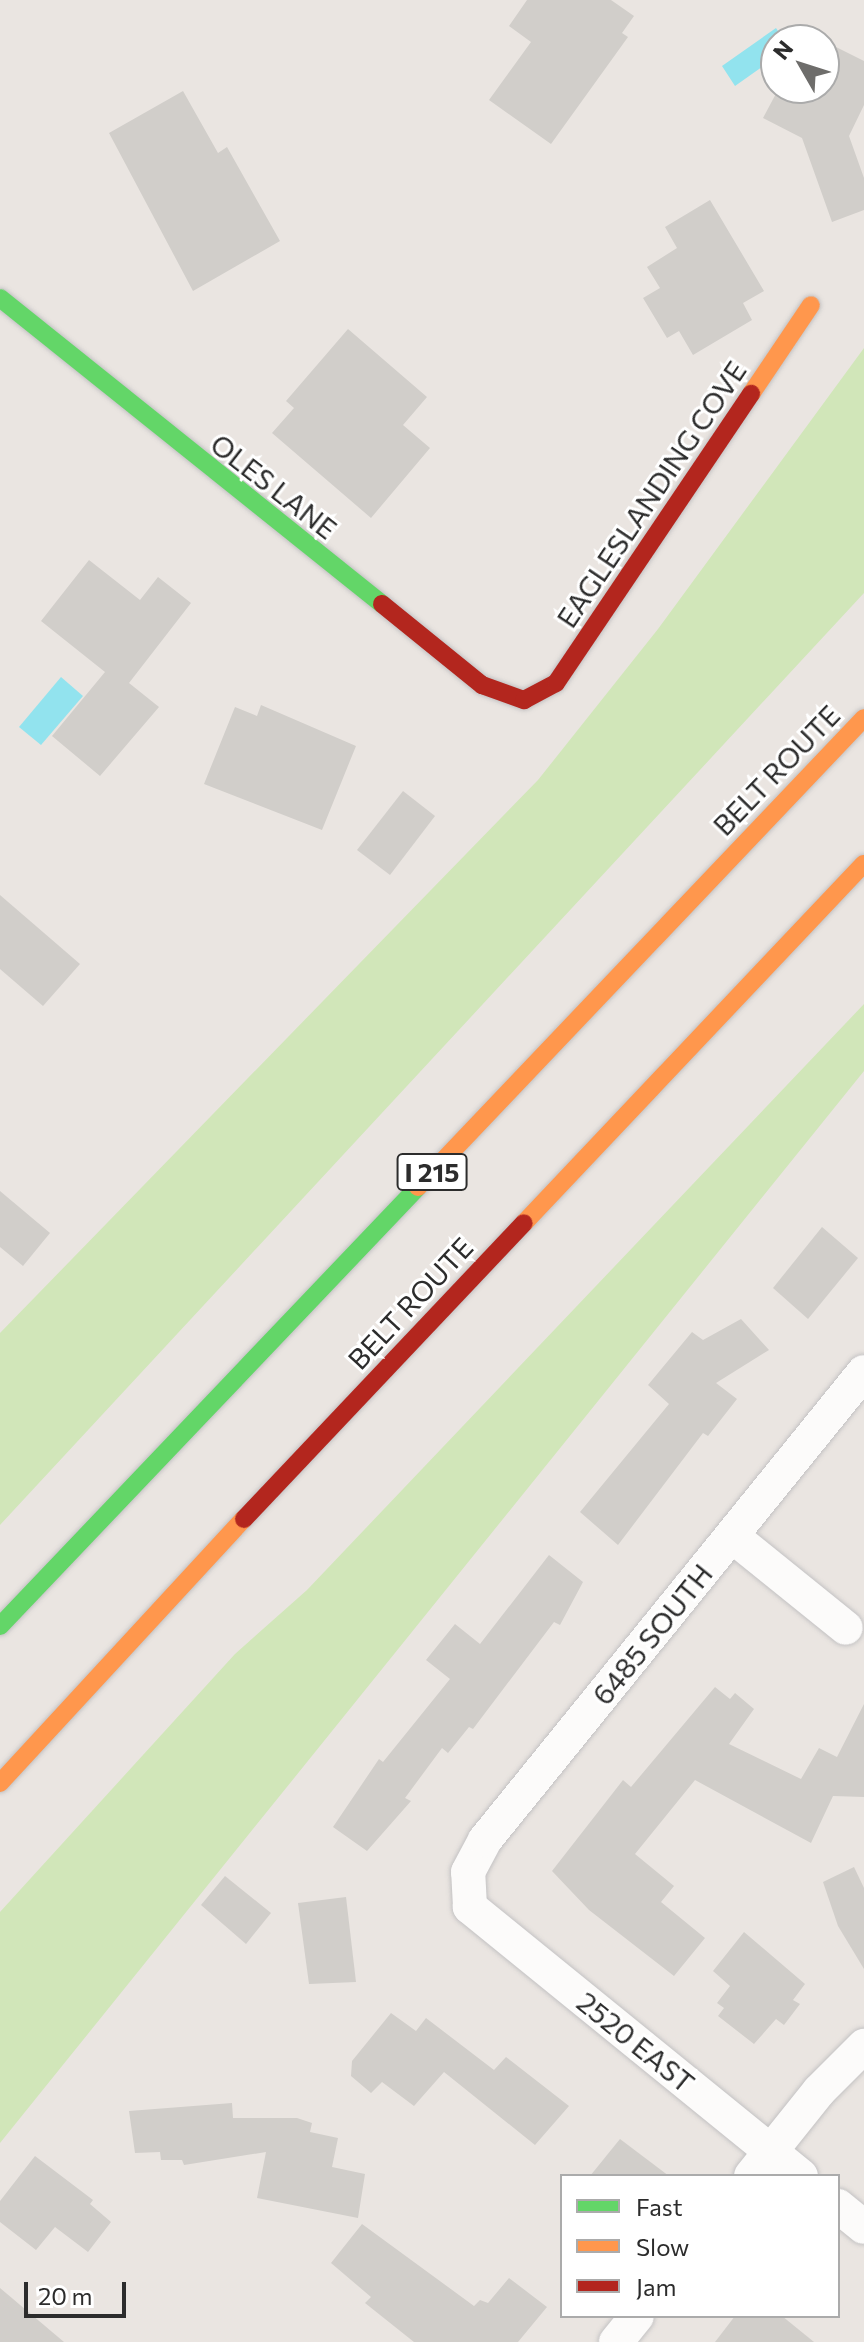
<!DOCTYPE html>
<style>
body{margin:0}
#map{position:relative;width:864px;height:2342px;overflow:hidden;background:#eae5e1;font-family:Commissioner,sans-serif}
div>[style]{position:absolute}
.green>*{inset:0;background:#d1e6b9}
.water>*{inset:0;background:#92e3ee}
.building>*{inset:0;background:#d1ceca}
.roads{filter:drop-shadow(0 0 2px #c3c2c3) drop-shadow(0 0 2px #c3c2c3)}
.street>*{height:34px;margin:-17px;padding:0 17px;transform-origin:17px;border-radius:17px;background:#fcfbfa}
.fast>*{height:18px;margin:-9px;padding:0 9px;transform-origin:9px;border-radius:9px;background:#63d668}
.slow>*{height:18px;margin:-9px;padding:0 9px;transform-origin:9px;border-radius:9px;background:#ff974d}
.jam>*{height:18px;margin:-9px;padding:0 9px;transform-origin:9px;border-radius:9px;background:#b3261e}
span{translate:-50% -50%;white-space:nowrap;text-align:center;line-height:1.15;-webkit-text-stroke:6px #fff;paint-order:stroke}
.shield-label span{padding:2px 6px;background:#fff;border:2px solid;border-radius:6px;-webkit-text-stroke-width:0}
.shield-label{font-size:26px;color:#2c2c2c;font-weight:700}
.street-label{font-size:28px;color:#2c2c2c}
.legend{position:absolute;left:560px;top:2174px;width:280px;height:144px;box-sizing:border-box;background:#fff;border:2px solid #ababab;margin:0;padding:10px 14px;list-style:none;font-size:24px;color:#2c2c2c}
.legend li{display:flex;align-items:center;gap:16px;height:40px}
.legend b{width:40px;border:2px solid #ababab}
.north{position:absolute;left:760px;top:24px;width:80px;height:80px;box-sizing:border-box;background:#fff;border:2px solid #ababab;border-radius:50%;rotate:309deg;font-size:22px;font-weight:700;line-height:32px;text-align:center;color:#2c2c2c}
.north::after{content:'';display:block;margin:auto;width:28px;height:36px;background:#6e6d6b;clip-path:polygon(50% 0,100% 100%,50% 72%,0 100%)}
.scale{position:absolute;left:24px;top:2282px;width:102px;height:36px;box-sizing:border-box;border:4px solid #2c2c2c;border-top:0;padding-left:10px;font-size:24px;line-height:28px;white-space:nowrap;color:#2c2c2c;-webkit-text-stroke:6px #fff;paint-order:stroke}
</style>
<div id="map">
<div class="green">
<i style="clip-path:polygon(864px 348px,864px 593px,0 1525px,0 1333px,538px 780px,658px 629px)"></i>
<i style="clip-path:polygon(864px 1004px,864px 1071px,0 2143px,0 1912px,235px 1654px,307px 1590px)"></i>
</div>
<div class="water">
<i style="clip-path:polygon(776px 28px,784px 40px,776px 40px,776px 57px,735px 86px,722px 66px)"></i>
<i style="clip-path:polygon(61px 677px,83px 696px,41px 745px,19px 727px)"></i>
</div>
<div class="building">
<i style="clip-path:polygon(527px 0,611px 0,634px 16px,622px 33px,628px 37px,551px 144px,489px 100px,531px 42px,509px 26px)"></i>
<i style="clip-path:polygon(824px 41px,864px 61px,864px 105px,849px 136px,864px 178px,864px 210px,832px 222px,802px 138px,763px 118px,779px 88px,824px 88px)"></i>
<i style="clip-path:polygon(183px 91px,218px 153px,227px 147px,280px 241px,193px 291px,109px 133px)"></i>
<i style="clip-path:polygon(710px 200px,764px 291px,743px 303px,752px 320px,693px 355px,679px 331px,667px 338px,643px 298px,660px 288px,647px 267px,677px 248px,665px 227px)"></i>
<i style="clip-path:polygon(348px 329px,427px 397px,403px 425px,430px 448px,371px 518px,272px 433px,294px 408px,286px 401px)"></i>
<i style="clip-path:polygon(89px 560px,140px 600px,158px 577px,191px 603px,129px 683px,159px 707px,100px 776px,52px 736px,105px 672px,41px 621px)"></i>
<i style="clip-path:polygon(261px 705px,356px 746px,322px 830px,204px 784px,235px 707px,257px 716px)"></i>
<i style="clip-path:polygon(403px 791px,435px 816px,390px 875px,357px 850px)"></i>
<i style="clip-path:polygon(0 895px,80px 964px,43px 1006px,0 969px)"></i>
<i style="clip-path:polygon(0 1191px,50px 1233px,23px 1266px,0 1247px)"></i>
<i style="clip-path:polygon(822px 1227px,858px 1258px,808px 1319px,773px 1288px)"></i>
<i style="clip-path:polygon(741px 1319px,769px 1350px,716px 1383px,737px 1399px,708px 1436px,703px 1433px,618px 1545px,580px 1512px,669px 1404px,648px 1385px,692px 1332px,703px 1340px)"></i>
<i style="clip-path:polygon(549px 1555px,583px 1582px,560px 1625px,554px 1622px,473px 1729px,469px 1727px,448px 1753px,442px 1748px,405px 1798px,411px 1801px,367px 1851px,333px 1827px,379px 1759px,383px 1762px,450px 1679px,426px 1660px,455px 1624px,480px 1644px)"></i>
<i style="clip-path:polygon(715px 1687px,730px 1699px,735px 1693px,754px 1709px,729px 1744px,801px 1779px,819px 1748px,837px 1757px,864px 1704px,864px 1797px,833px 1796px,811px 1843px,695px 1780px,635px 1854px,674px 1886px,661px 1902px,705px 1938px,674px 1976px,589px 1910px,552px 1871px,623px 1780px,631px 1787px)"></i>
<i style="clip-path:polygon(854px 1867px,864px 1888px,864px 1969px,838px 1926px,823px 1882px)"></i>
<i style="clip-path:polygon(225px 1876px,271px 1913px,246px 1944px,201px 1905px)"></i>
<i style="clip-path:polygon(346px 1897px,356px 1982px,309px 1984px,298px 1903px)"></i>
<i style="clip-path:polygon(744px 1932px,805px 1984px,793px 2000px,800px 2004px,784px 2025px,776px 2019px,754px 2044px,718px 2016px,724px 2008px,717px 2003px,730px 1986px,713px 1971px)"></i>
<i style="clip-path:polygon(391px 2013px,416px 2031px,426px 2018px,494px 2070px,506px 2057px,569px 2106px,535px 2145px,444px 2072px,414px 2106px,382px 2082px,371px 2093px,351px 2076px,352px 2061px)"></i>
<i style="clip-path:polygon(232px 2103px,233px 2118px,297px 2118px,312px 2123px,310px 2132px,338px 2138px,332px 2167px,365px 2174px,358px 2218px,257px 2198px,266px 2152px,184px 2165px,182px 2160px,161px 2160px,160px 2152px,135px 2153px,129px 2111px)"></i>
<i style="clip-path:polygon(620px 2139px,669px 2176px,590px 2176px)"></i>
<i style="clip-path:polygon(35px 2156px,93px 2200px,90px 2204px,111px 2222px,88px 2252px,55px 2227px,36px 2250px,0 2222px,0 2201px)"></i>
<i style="clip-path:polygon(362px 2224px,474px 2306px,480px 2300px,488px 2303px,509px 2278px,547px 2307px,518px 2342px,414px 2342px,365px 2303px,371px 2297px,331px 2263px)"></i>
<i style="clip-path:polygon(0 2288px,64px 2342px,0 2342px)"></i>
<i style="clip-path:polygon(735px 2316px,782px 2316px,814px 2342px,715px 2342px)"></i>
</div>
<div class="roads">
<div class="street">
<i style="left:732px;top:1536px;width:146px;rotate:38.9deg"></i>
<i style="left:751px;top:2176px;width:109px;rotate:-51.3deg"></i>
<i style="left:819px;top:2091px;width:64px;rotate:-45deg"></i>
<i style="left:801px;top:2176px;width:427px;rotate:-140.9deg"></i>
<i style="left:470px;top:1907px;width:35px;rotate:-93deg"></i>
<i style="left:468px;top:1872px;width:36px;rotate:-62deg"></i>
<i style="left:485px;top:1840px;width:602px;rotate:-51deg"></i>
<i style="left:838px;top:2206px;width:33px;rotate:39deg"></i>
<i style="left:616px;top:2342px;width:33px;rotate:-51deg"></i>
</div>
<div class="fast">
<i style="left:0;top:298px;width:489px;rotate:38.7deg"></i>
<i style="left:0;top:1626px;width:606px;rotate:-46.4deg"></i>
</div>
<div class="slow">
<i style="left:751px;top:394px;width:107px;rotate:-56deg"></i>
<i style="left:418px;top:1187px;width:647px;rotate:-46.44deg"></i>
<i style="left:524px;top:1223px;width:494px;rotate:-46.6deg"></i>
<i style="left:0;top:1783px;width:359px;rotate:-47.3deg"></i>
</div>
<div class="jam">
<i style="left:382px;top:604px;width:129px;rotate:39deg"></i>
<i style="left:482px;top:685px;width:45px;rotate:19.7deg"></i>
<i style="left:524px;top:700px;width:36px;rotate:-28deg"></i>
<i style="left:556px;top:683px;width:349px;rotate:-56deg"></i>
<i style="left:244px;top:1519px;width:407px;rotate:-46.6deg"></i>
</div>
</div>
<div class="shield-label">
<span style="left:432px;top:1172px">I 215</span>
</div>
<div class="street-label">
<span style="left:274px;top:486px;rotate:38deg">OLES LANE</span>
<span style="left:651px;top:494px;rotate:-56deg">EAGLESLANDING COVE</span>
<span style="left:776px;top:770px;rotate:-46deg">BELT ROUTE</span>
<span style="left:410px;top:1303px;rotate:-47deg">BELT ROUTE</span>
<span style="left:652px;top:1634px;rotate:-51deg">6485 SOUTH</span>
<span style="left:636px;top:2042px;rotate:39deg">2520 EAST</span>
</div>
<ul class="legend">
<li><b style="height:10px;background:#63d668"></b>Fast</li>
<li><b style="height:10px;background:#ff974d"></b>Slow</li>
<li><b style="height:10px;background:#b3261e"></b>Jam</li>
</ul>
<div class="north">N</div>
<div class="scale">20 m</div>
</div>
